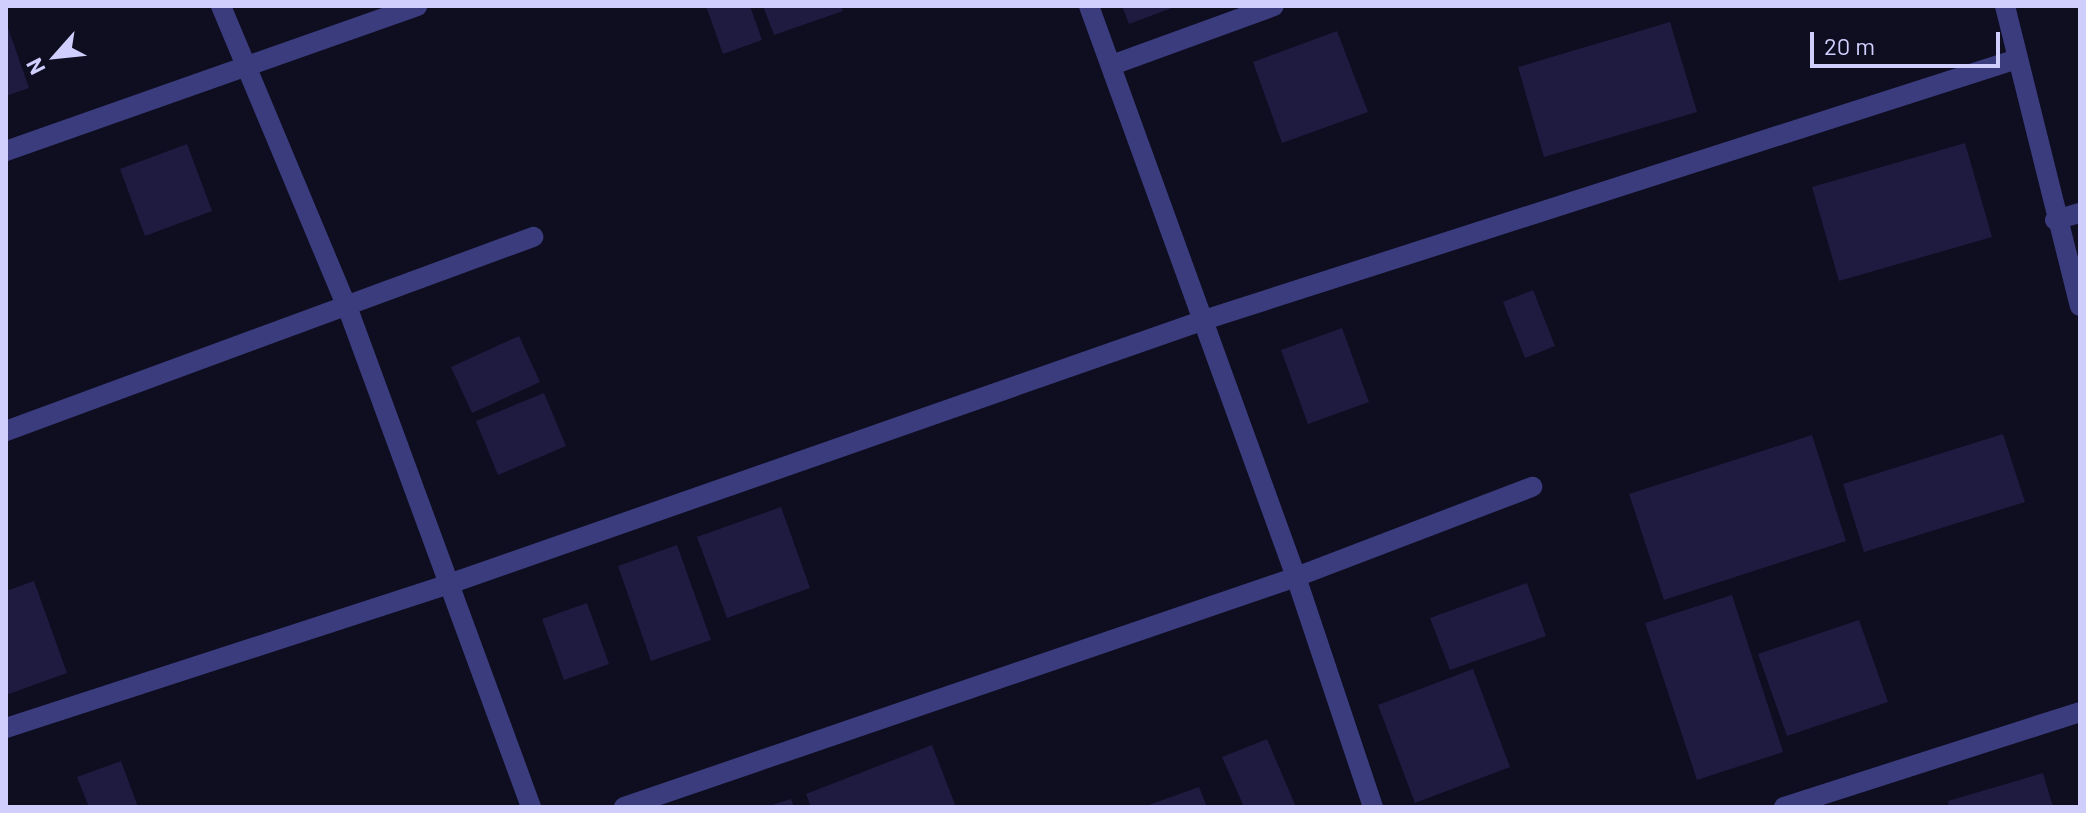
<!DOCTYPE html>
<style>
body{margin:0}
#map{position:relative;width:2086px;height:813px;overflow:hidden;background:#0f0d20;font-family:Barlow,sans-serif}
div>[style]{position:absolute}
.building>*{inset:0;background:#1f1a40}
.street>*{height:20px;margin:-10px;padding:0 10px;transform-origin:10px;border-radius:10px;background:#3a3c7d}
span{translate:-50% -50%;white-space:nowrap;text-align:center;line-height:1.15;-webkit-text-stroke:6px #0f0d20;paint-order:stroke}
.frame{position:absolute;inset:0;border:8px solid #d0cefd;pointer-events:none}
.north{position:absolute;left:16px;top:16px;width:80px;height:80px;-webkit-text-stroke:6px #0f0d20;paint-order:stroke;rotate:243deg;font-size:22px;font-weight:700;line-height:32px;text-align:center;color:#d0cefd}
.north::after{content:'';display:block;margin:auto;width:28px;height:36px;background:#d0cefd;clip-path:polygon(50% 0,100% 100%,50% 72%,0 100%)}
.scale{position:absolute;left:1810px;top:32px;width:190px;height:36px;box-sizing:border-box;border:4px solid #d0cefd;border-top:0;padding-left:10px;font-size:24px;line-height:28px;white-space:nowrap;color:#d0cefd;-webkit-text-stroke:6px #0f0d20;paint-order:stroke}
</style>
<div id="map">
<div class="building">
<i style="clip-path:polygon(706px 6px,750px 6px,762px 40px,723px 54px)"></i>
<i style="clip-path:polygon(763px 6px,841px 6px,843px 11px,774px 35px)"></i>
<i style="clip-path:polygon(1122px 6px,1177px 6px,1129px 24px)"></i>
<i style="clip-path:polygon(6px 22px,29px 88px,6px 96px)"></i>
<i style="clip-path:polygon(1670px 22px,1697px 112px,1544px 157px,1518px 67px)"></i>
<i style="clip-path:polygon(1337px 31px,1368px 112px,1282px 143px,1253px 62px)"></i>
<i style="clip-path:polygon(1965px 143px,1992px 237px,1839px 281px,1812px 187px)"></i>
<i style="clip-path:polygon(187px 144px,212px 211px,145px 236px,120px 169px)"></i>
<i style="clip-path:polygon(1533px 290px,1555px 346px,1525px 358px,1503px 302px)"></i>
<i style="clip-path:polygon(1342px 328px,1369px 402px,1308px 424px,1281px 350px)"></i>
<i style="clip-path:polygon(519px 336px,540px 382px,472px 413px,451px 367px)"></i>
<i style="clip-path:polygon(544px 393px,566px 446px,498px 475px,476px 421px)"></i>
<i style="clip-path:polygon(2003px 434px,2025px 502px,1864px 552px,1843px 484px)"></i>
<i style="clip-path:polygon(1812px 435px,1846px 541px,1664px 600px,1629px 494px)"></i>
<i style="clip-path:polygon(781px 507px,810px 588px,727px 618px,697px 537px)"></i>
<i style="clip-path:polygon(677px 545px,711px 640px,651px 661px,618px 566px)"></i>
<i style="clip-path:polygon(34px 581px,67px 673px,6px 695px,6px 591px)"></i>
<i style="clip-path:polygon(1527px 583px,1546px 636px,1450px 670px,1430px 618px)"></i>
<i style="clip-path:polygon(1732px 595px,1783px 752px,1697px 780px,1645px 623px)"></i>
<i style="clip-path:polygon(587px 603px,609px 664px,564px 680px,542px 619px)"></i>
<i style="clip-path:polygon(1859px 620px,1888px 702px,1787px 736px,1758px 654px)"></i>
<i style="clip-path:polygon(1473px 669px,1510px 767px,1415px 803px,1378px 705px)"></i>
<i style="clip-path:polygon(1267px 739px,1296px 807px,1244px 807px,1222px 757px)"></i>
<i style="clip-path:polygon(932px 745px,956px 807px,811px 807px,806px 794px)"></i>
<i style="clip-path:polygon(121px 761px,138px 807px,89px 807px,77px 777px)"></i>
<i style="clip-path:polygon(2043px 773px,2053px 807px,1949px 807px,1948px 801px)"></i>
<i style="clip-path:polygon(1199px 787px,1207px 807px,1143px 807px)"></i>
<i style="clip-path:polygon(791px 799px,794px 807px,769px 807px,769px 806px)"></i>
</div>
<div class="street">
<i style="left:221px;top:6px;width:329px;rotate:67.3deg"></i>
<i style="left:348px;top:309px;width:531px;rotate:69.82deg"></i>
<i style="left:1089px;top:6px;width:607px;rotate:70.07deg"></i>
<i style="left:1296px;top:577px;width:243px;rotate:71.5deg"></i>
<i style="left:2005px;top:6px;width:309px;rotate:76deg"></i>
<i style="left:1112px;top:65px;width:172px;rotate:-20deg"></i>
<i style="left:6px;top:151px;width:436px;rotate:-19.4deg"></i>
<i style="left:2055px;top:220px;width:26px;rotate:-16deg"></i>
<i style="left:6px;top:431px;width:562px;rotate:-20.21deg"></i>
<i style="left:6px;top:728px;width:466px;rotate:-18deg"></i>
<i style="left:449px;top:584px;width:800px;rotate:-19.27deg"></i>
<i style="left:1204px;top:320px;width:854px;rotate:-17.8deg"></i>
<i style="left:624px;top:807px;width:710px;rotate:-18.89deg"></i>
<i style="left:1296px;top:577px;width:253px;rotate:-20.9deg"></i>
<i style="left:1784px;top:807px;width:311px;rotate:-17.8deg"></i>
</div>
<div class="frame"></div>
<div class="north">N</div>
<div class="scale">20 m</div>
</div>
